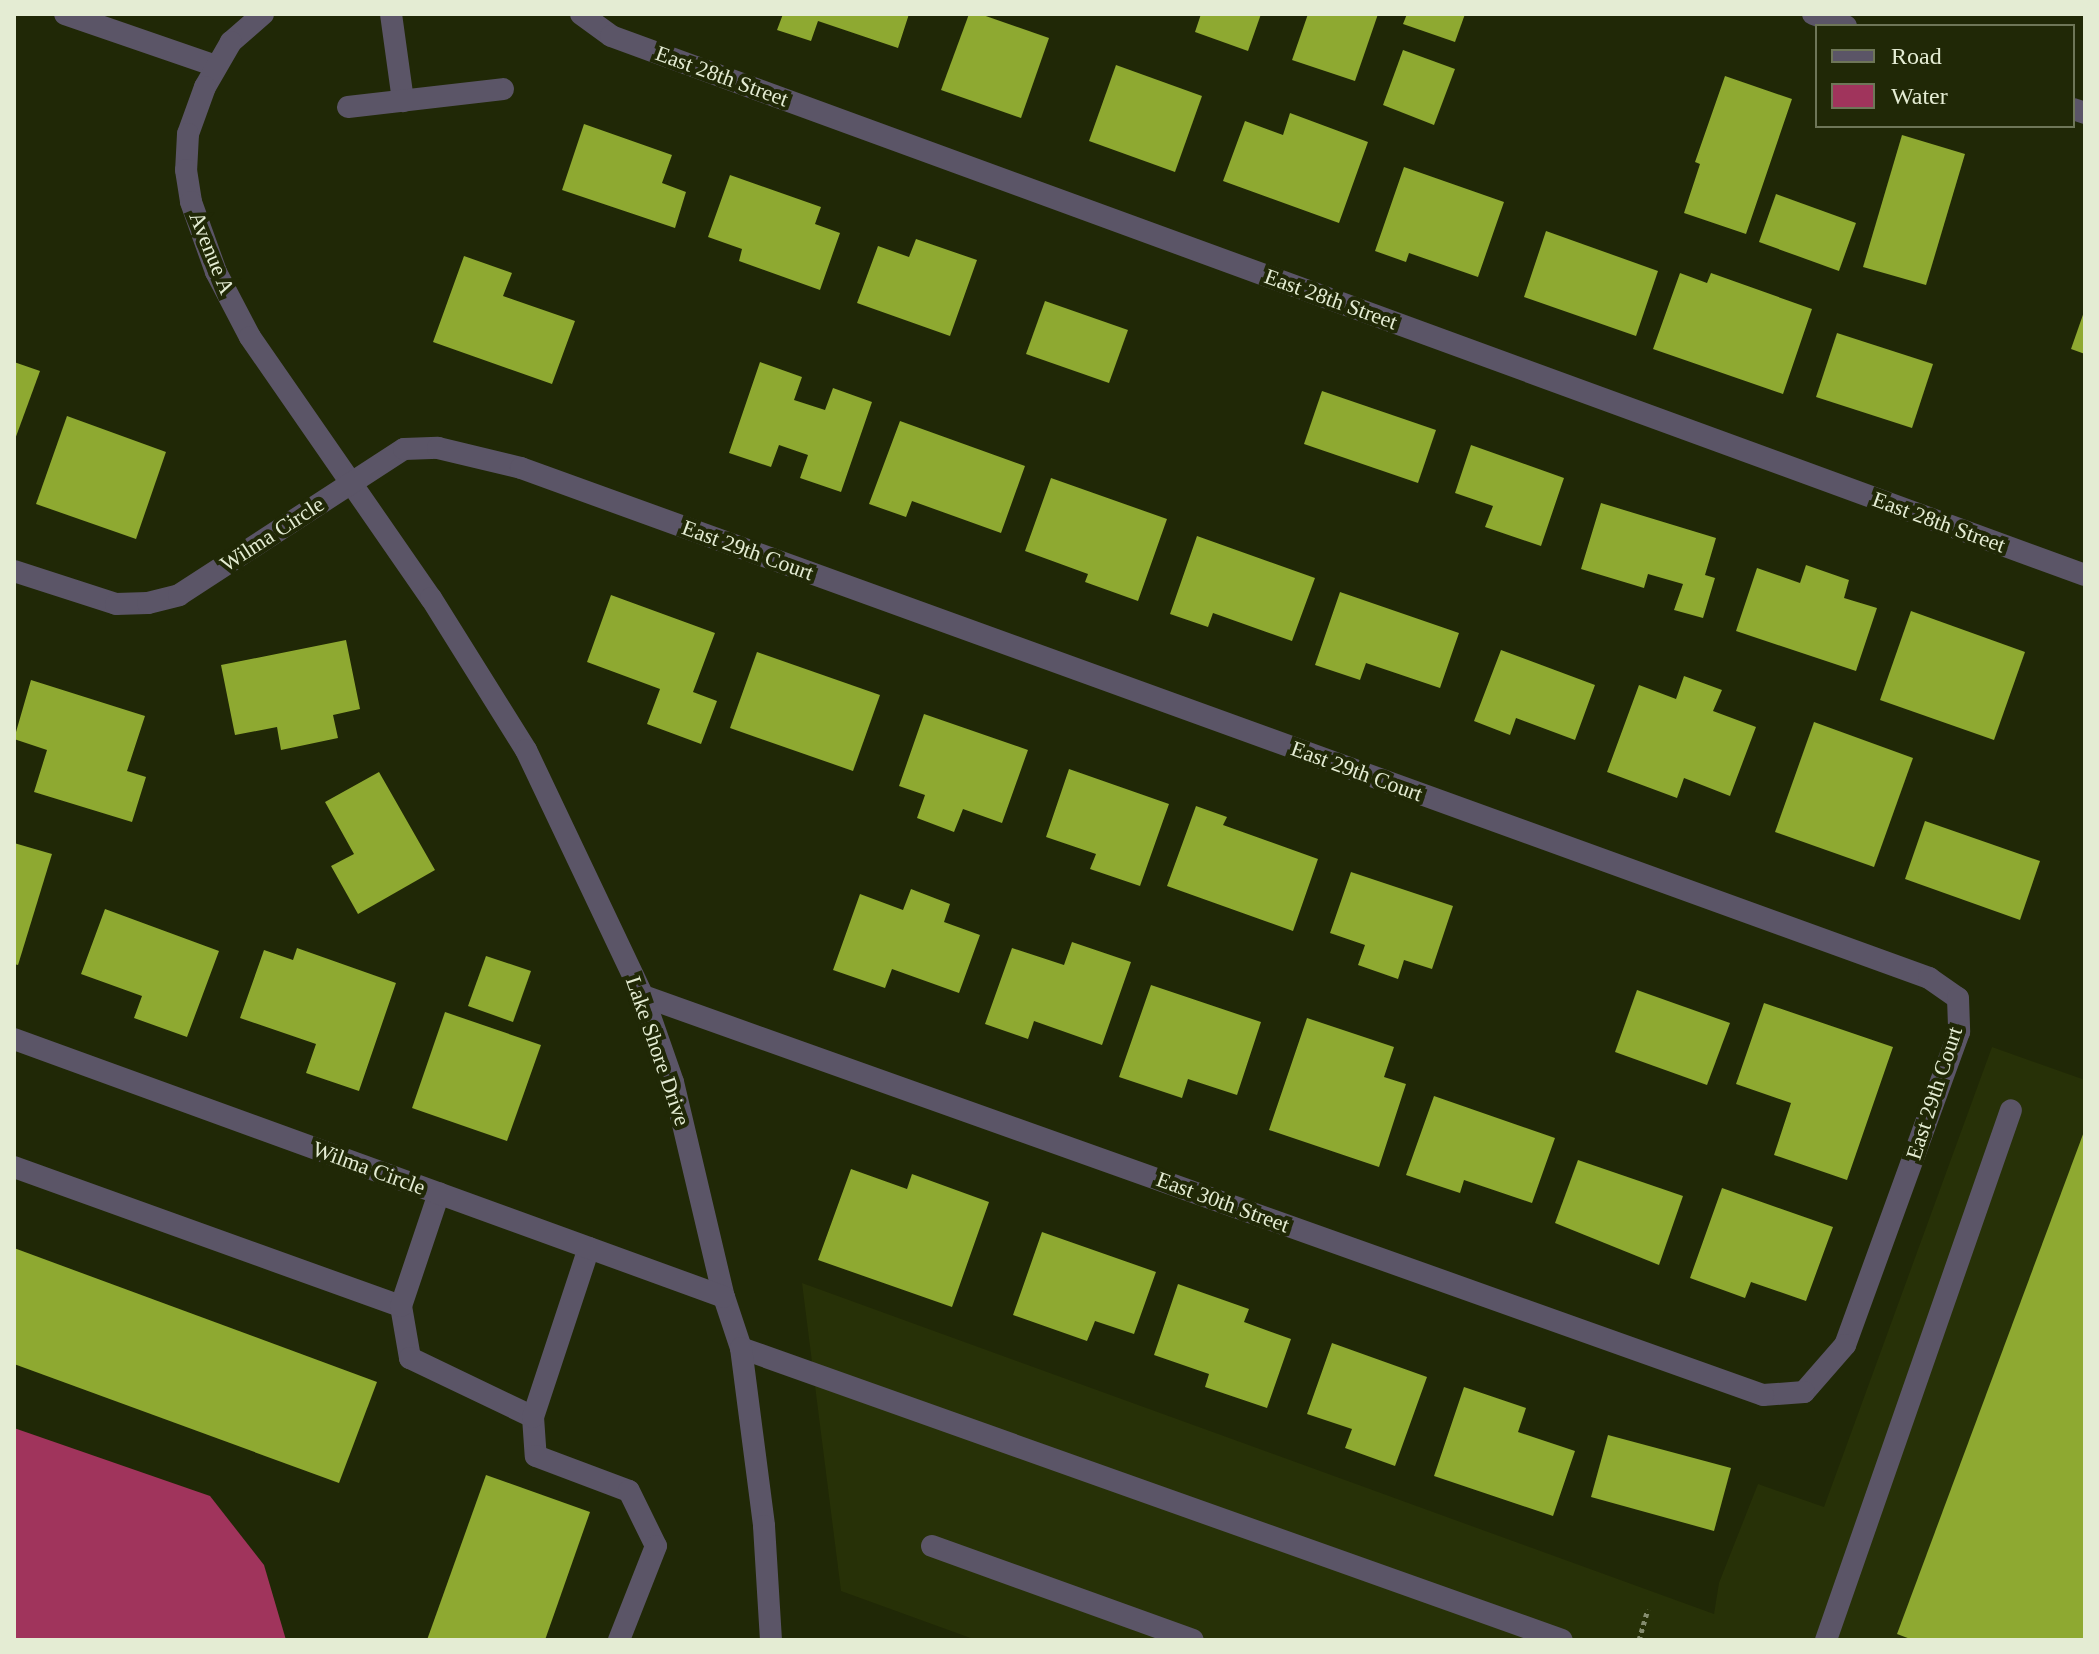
<!DOCTYPE html>
<style>
body{margin:0}
#map{position:relative;width:2099px;height:1654px;overflow:hidden;background:#202806;font-family:"Times New Roman",serif}
div>[style]{position:absolute}
.built>*{inset:0;background:#273107}
.water>*{inset:0;background:#a0345c}
.building>*{inset:0;background:#8ea931}
.path>*{height:5px;margin-top:-2.5px;transform-origin:0;background:repeating-linear-gradient(90deg,#848c6e 0 4px,transparent 0 8px)}
.service>*{height:22px;margin:-11px;padding:0 11px;transform-origin:11px;border-radius:11px;background:#5b5567}
.minor>*{height:22px;margin:-11px;padding:0 11px;transform-origin:11px;border-radius:11px;background:#5b5567}
span{translate:-50% -50%;white-space:nowrap;text-align:center;line-height:1.15;-webkit-text-stroke:8px #202806;paint-order:stroke}
.street-label{font-size:22px;color:#e4ecd3}
.frame{position:absolute;inset:0;border:16px solid #e4ecd3;pointer-events:none}
.legend{position:absolute;left:1815px;top:24px;width:260px;height:104px;box-sizing:border-box;background:#202806;border:2px solid #6e7658;margin:0;padding:10px 14px;list-style:none;font-size:24px;color:#e4ecd3}
.legend li{display:flex;align-items:center;gap:16px;height:40px}
.legend b{width:40px;border:2px solid #6e7658}
</style>
<div id="map">
<div class="built">
<i style="clip-path:polygon(1992px 1047px,2085px 1080px,2085px 1640px,976px 1640px,841px 1591px,802px 1283px,1714px 1614px,1719px 1583px,1758px 1484px,1824px 1507px)"></i>
</div>
<div class="water">
<i style="clip-path:polygon(14px 1428px,210px 1496px,264px 1565px,286px 1640px,14px 1640px)"></i>
</div>
<div class="building">
<i style="clip-path:polygon(783px 14px,909px 14px,898px 48px,818px 21px,811px 41px,777px 30px)"></i>
<i style="clip-path:polygon(969px 14px,980px 14px,1049px 38px,1021px 118px,941px 90px)"></i>
<i style="clip-path:polygon(1201px 14px,1261px 14px,1248px 51px,1195px 32px)"></i>
<i style="clip-path:polygon(1308px 14px,1378px 14px,1355px 81px,1292px 60px)"></i>
<i style="clip-path:polygon(1407px 14px,1465px 14px,1455px 42px,1403px 24px)"></i>
<i style="clip-path:polygon(1403px 50px,1455px 69px,1434px 125px,1383px 105px)"></i>
<i style="clip-path:polygon(1116px 65px,1202px 96px,1175px 172px,1089px 141px)"></i>
<i style="clip-path:polygon(1725px 76px,1792px 99px,1746px 234px,1684px 213px,1700px 164px,1695px 162px)"></i>
<i style="clip-path:polygon(1290px 113px,1368px 142px,1339px 223px,1223px 181px,1245px 121px,1283px 135px)"></i>
<i style="clip-path:polygon(584px 124px,672px 155px,662px 183px,686px 192px,675px 228px,562px 190px)"></i>
<i style="clip-path:polygon(1902px 135px,1965px 154px,1926px 285px,1863px 267px)"></i>
<i style="clip-path:polygon(1404px 167px,1504px 202px,1478px 277px,1409px 253px,1406px 262px,1375px 251px)"></i>
<i style="clip-path:polygon(730px 175px,821px 207px,815px 224px,840px 233px,820px 290px,739px 261px,742px 249px,708px 237px)"></i>
<i style="clip-path:polygon(1776px 194px,1856px 223px,1839px 271px,1759px 242px)"></i>
<i style="clip-path:polygon(1546px 231px,1658px 271px,1636px 336px,1524px 297px)"></i>
<i style="clip-path:polygon(916px 239px,977px 260px,950px 336px,857px 303px,878px 246px,909px 257px)"></i>
<i style="clip-path:polygon(464px 256px,512px 273px,503px 296px,575px 321px,552px 384px,433px 342px)"></i>
<i style="clip-path:polygon(1680px 273px,1707px 283px,1711px 273px,1812px 309px,1783px 394px,1653px 349px)"></i>
<i style="clip-path:polygon(1045px 301px,1128px 330px,1109px 383px,1026px 354px)"></i>
<i style="clip-path:polygon(2085px 309px,2085px 354px,2071px 349px)"></i>
<i style="clip-path:polygon(1837px 333px,1933px 364px,1912px 428px,1816px 397px)"></i>
<i style="clip-path:polygon(14px 362px,40px 371px,14px 442px)"></i>
<i style="clip-path:polygon(760px 362px,802px 377px,794px 400px,825px 410px,833px 388px,872px 402px,841px 492px,800px 478px,808px 455px,779px 445px,771px 467px,729px 453px)"></i>
<i style="clip-path:polygon(1322px 391px,1436px 430px,1418px 483px,1304px 444px)"></i>
<i style="clip-path:polygon(67px 416px,166px 452px,136px 539px,36px 504px)"></i>
<i style="clip-path:polygon(900px 421px,1025px 466px,1001px 533px,912px 501px,906px 517px,869px 504px)"></i>
<i style="clip-path:polygon(1471px 445px,1564px 478px,1541px 546px,1485px 527px,1493px 506px,1455px 493px)"></i>
<i style="clip-path:polygon(1051px 478px,1167px 519px,1138px 601px,1085px 582px,1088px 574px,1025px 551px)"></i>
<i style="clip-path:polygon(1601px 503px,1716px 538px,1705px 575px,1715px 578px,1703px 618px,1674px 610px,1683px 584px,1648px 574px,1644px 588px,1581px 569px)"></i>
<i style="clip-path:polygon(1197px 536px,1315px 578px,1292px 641px,1213px 613px,1208px 627px,1170px 614px)"></i>
<i style="clip-path:polygon(1806px 565px,1849px 580px,1844px 598px,1877px 608px,1856px 671px,1736px 631px,1757px 568px,1800px 583px)"></i>
<i style="clip-path:polygon(1340px 592px,1459px 633px,1440px 688px,1366px 663px,1360px 680px,1315px 665px)"></i>
<i style="clip-path:polygon(611px 595px,715px 633px,693px 692px,717px 701px,701px 744px,647px 724px,660px 689px,587px 662px)"></i>
<i style="clip-path:polygon(1911px 611px,2025px 652px,1994px 740px,1880px 700px)"></i>
<i style="clip-path:polygon(346px 640px,360px 709px,333px 715px,338px 738px,281px 750px,277px 727px,235px 735px,221px 665px)"></i>
<i style="clip-path:polygon(1501px 650px,1595px 685px,1575px 740px,1516px 718px,1510px 735px,1474px 721px)"></i>
<i style="clip-path:polygon(757px 652px,880px 695px,853px 771px,730px 728px)"></i>
<i style="clip-path:polygon(1684px 676px,1722px 690px,1713px 711px,1756px 727px,1730px 796px,1684px 778px,1677px 798px,1607px 772px,1639px 685px,1676px 699px)"></i>
<i style="clip-path:polygon(31px 680px,145px 716px,127px 771px,146px 777px,132px 822px,34px 792px,47px 750px,14px 739px)"></i>
<i style="clip-path:polygon(924px 714px,1028px 750px,1002px 823px,963px 809px,954px 832px,917px 818px,925px 795px,899px 786px)"></i>
<i style="clip-path:polygon(1814px 722px,1913px 758px,1874px 867px,1775px 832px)"></i>
<i style="clip-path:polygon(1069px 769px,1169px 804px,1140px 886px,1090px 869px,1096px 854px,1046px 837px)"></i>
<i style="clip-path:polygon(379px 772px,435px 870px,358px 914px,331px 866px,354px 854px,325px 802px)"></i>
<i style="clip-path:polygon(1196px 806px,1227px 817px,1223px 825px,1318px 859px,1293px 931px,1167px 886px)"></i>
<i style="clip-path:polygon(1925px 821px,2040px 861px,2020px 920px,1905px 879px)"></i>
<i style="clip-path:polygon(14px 843px,52px 854px,18px 965px,14px 964px)"></i>
<i style="clip-path:polygon(1351px 872px,1453px 906px,1432px 969px,1404px 960px,1398px 979px,1358px 965px,1365px 945px,1330px 933px)"></i>
<i style="clip-path:polygon(911px 889px,950px 904px,944px 922px,980px 935px,959px 993px,892px 969px,885px 988px,833px 970px,860px 894px,903px 910px)"></i>
<i style="clip-path:polygon(105px 909px,219px 951px,187px 1037px,134px 1018px,142px 996px,81px 974px)"></i>
<i style="clip-path:polygon(1072px 942px,1131px 962px,1102px 1045px,1034px 1021px,1028px 1039px,985px 1024px,1012px 948px,1064px 965px)"></i>
<i style="clip-path:polygon(297px 948px,396px 983px,359px 1091px,306px 1073px,316px 1044px,240px 1018px,264px 950px,293px 960px)"></i>
<i style="clip-path:polygon(486px 956px,531px 971px,513px 1022px,468px 1006px)"></i>
<i style="clip-path:polygon(1151px 985px,1261px 1022px,1237px 1095px,1188px 1079px,1182px 1098px,1119px 1077px)"></i>
<i style="clip-path:polygon(1637px 990px,1730px 1023px,1707px 1085px,1615px 1052px)"></i>
<i style="clip-path:polygon(1764px 1003px,1893px 1047px,1847px 1180px,1774px 1155px,1791px 1103px,1736px 1084px)"></i>
<i style="clip-path:polygon(445px 1012px,541px 1045px,507px 1141px,412px 1108px)"></i>
<i style="clip-path:polygon(1307px 1018px,1394px 1047px,1384px 1077px,1406px 1084px,1379px 1167px,1269px 1130px)"></i>
<i style="clip-path:polygon(1434px 1096px,1555px 1138px,1532px 1203px,1464px 1180px,1460px 1193px,1406px 1175px)"></i>
<i style="clip-path:polygon(2085px 1129px,2085px 1640px,1913px 1640px,1897px 1634px)"></i>
<i style="clip-path:polygon(1578px 1160px,1683px 1196px,1659px 1265px,1555px 1223px)"></i>
<i style="clip-path:polygon(851px 1169px,907px 1189px,912px 1174px,989px 1202px,952px 1307px,818px 1260px)"></i>
<i style="clip-path:polygon(1722px 1188px,1833px 1227px,1806px 1301px,1751px 1282px,1745px 1298px,1690px 1278px)"></i>
<i style="clip-path:polygon(1042px 1232px,1156px 1272px,1134px 1334px,1095px 1321px,1087px 1341px,1013px 1315px)"></i>
<i style="clip-path:polygon(14px 1248px,377px 1382px,339px 1483px,14px 1364px)"></i>
<i style="clip-path:polygon(1178px 1284px,1249px 1309px,1244px 1322px,1291px 1339px,1267px 1408px,1205px 1387px,1209px 1374px,1154px 1355px)"></i>
<i style="clip-path:polygon(1332px 1343px,1427px 1377px,1395px 1466px,1345px 1448px,1352px 1429px,1307px 1414px)"></i>
<i style="clip-path:polygon(1464px 1387px,1526px 1408px,1518px 1432px,1575px 1451px,1553px 1516px,1434px 1476px)"></i>
<i style="clip-path:polygon(1608px 1435px,1731px 1468px,1714px 1531px,1591px 1497px)"></i>
<i style="clip-path:polygon(486px 1475px,590px 1512px,545px 1640px,427px 1640px)"></i>
</div>
<div class="path">
<i style="left:1639px;top:1640px;width:32px;rotate:-74deg"></i>
</div>
<div class="service">
<i style="left:65px;top:14px;width:160px;rotate:19deg"></i>
<i style="left:391px;top:14px;width:88px;rotate:82.1deg"></i>
<i style="left:348px;top:107px;width:156px;rotate:-6.6deg"></i>
<i style="left:14px;top:1167px;width:411px;rotate:19.8deg"></i>
<i style="left:401px;top:1306px;width:53px;rotate:80.2deg"></i>
<i style="left:410px;top:1358px;width:136px;rotate:25.6deg"></i>
<i style="left:533px;top:1417px;width:39px;rotate:86deg"></i>
<i style="left:536px;top:1456px;width:99px;rotate:20.6deg"></i>
<i style="left:629px;top:1491px;width:61px;rotate:63.9deg"></i>
<i style="left:656px;top:1546px;width:101px;rotate:111.5deg"></i>
<i style="left:401px;top:1306px;width:119px;rotate:-71.4deg"></i>
<i style="left:741px;top:1348px;width:871px;rotate:19.58deg"></i>
<i style="left:533px;top:1417px;width:178px;rotate:-71.7deg"></i>
<i style="left:932px;top:1546px;width:277px;rotate:19.8deg"></i>
<i style="left:1826px;top:1640px;width:561px;rotate:-70.76deg"></i>
</div>
<div class="minor">
<i style="left:263px;top:14px;width:43px;rotate:138.8deg"></i>
<i style="left:231px;top:42px;width:52px;rotate:120deg"></i>
<i style="left:205px;top:87px;width:50px;rotate:109.9deg"></i>
<i style="left:188px;top:134px;width:36px;rotate:93deg"></i>
<i style="left:186px;top:170px;width:32px;rotate:81deg"></i>
<i style="left:191px;top:202px;width:74px;rotate:70.3deg"></i>
<i style="left:216px;top:272px;width:73px;rotate:62.4deg"></i>
<i style="left:250px;top:337px;width:318px;rotate:55.3deg"></i>
<i style="left:431px;top:598px;width:179px;rotate:58deg"></i>
<i style="left:526px;top:750px;width:272px;rotate:64.6deg"></i>
<i style="left:643px;top:996px;width:91px;rotate:70.8deg"></i>
<i style="left:673px;top:1082px;width:221px;rotate:76.7deg"></i>
<i style="left:724px;top:1297px;width:54px;rotate:71.6deg"></i>
<i style="left:741px;top:1348px;width:179px;rotate:82.6deg"></i>
<i style="left:764px;top:1526px;width:114px;rotate:86.5deg"></i>
<i style="left:581px;top:14px;width:37px;rotate:36deg"></i>
<i style="left:611px;top:36px;width:1569px;rotate:20.09deg"></i>
<i style="left:1813px;top:14px;width:35px;rotate:20deg"></i>
<i style="left:2073px;top:109px;width:13px;rotate:18deg"></i>
<i style="left:14px;top:571px;width:107px;rotate:17.9deg"></i>
<i style="left:116px;top:604px;width:32px;rotate:-2deg"></i>
<i style="left:148px;top:603px;width:32px;rotate:-14deg"></i>
<i style="left:179px;top:595px;width:268px;rotate:-33deg"></i>
<i style="left:404px;top:449px;width:34px;rotate:-2deg"></i>
<i style="left:438px;top:448px;width:85px;rotate:13.5deg"></i>
<i style="left:521px;top:468px;width:1498px;rotate:19.91deg"></i>
<i style="left:1929px;top:978px;width:35px;rotate:35deg"></i>
<i style="left:1958px;top:998px;width:34px;rotate:88deg"></i>
<i style="left:1959px;top:1032px;width:333px;rotate:110deg"></i>
<i style="left:1845px;top:1345px;width:62px;rotate:131.1deg"></i>
<i style="left:1804px;top:1392px;width:41px;rotate:175.8deg"></i>
<i style="left:1763px;top:1395px;width:1189px;rotate:-160.39deg"></i>
<i style="left:14px;top:1039px;width:755px;rotate:19.97deg"></i>
</div>
<div class="street-label">
<span style="left:722px;top:76px;rotate:20deg">East 28th Street</span>
<span style="left:212px;top:253px;rotate:68deg">Avenue A</span>
<span style="left:1331px;top:299px;rotate:20deg">East 28th Street</span>
<span style="left:1939px;top:522px;rotate:20deg">East 28th Street</span>
<span style="left:272px;top:534px;rotate:-33deg">Wilma Circle</span>
<span style="left:748px;top:550px;rotate:20deg">East 29th Court</span>
<span style="left:1357px;top:771px;rotate:20deg">East 29th Court</span>
<span style="left:658px;top:1051px;rotate:71deg">Lake Shore Drive</span>
<span style="left:1934px;top:1093px;rotate:-72deg">East 29th Court</span>
<span style="left:369px;top:1168px;rotate:20deg">Wilma Circle</span>
<span style="left:1223px;top:1202px;rotate:20deg">East 30th Street</span>
</div>
<div class="frame"></div>
<ul class="legend">
<li><b style="height:10px;background:#5b5567"></b>Road</li>
<li><b style="height:22px;background:#a0345c"></b>Water</li>
</ul>
</div>
